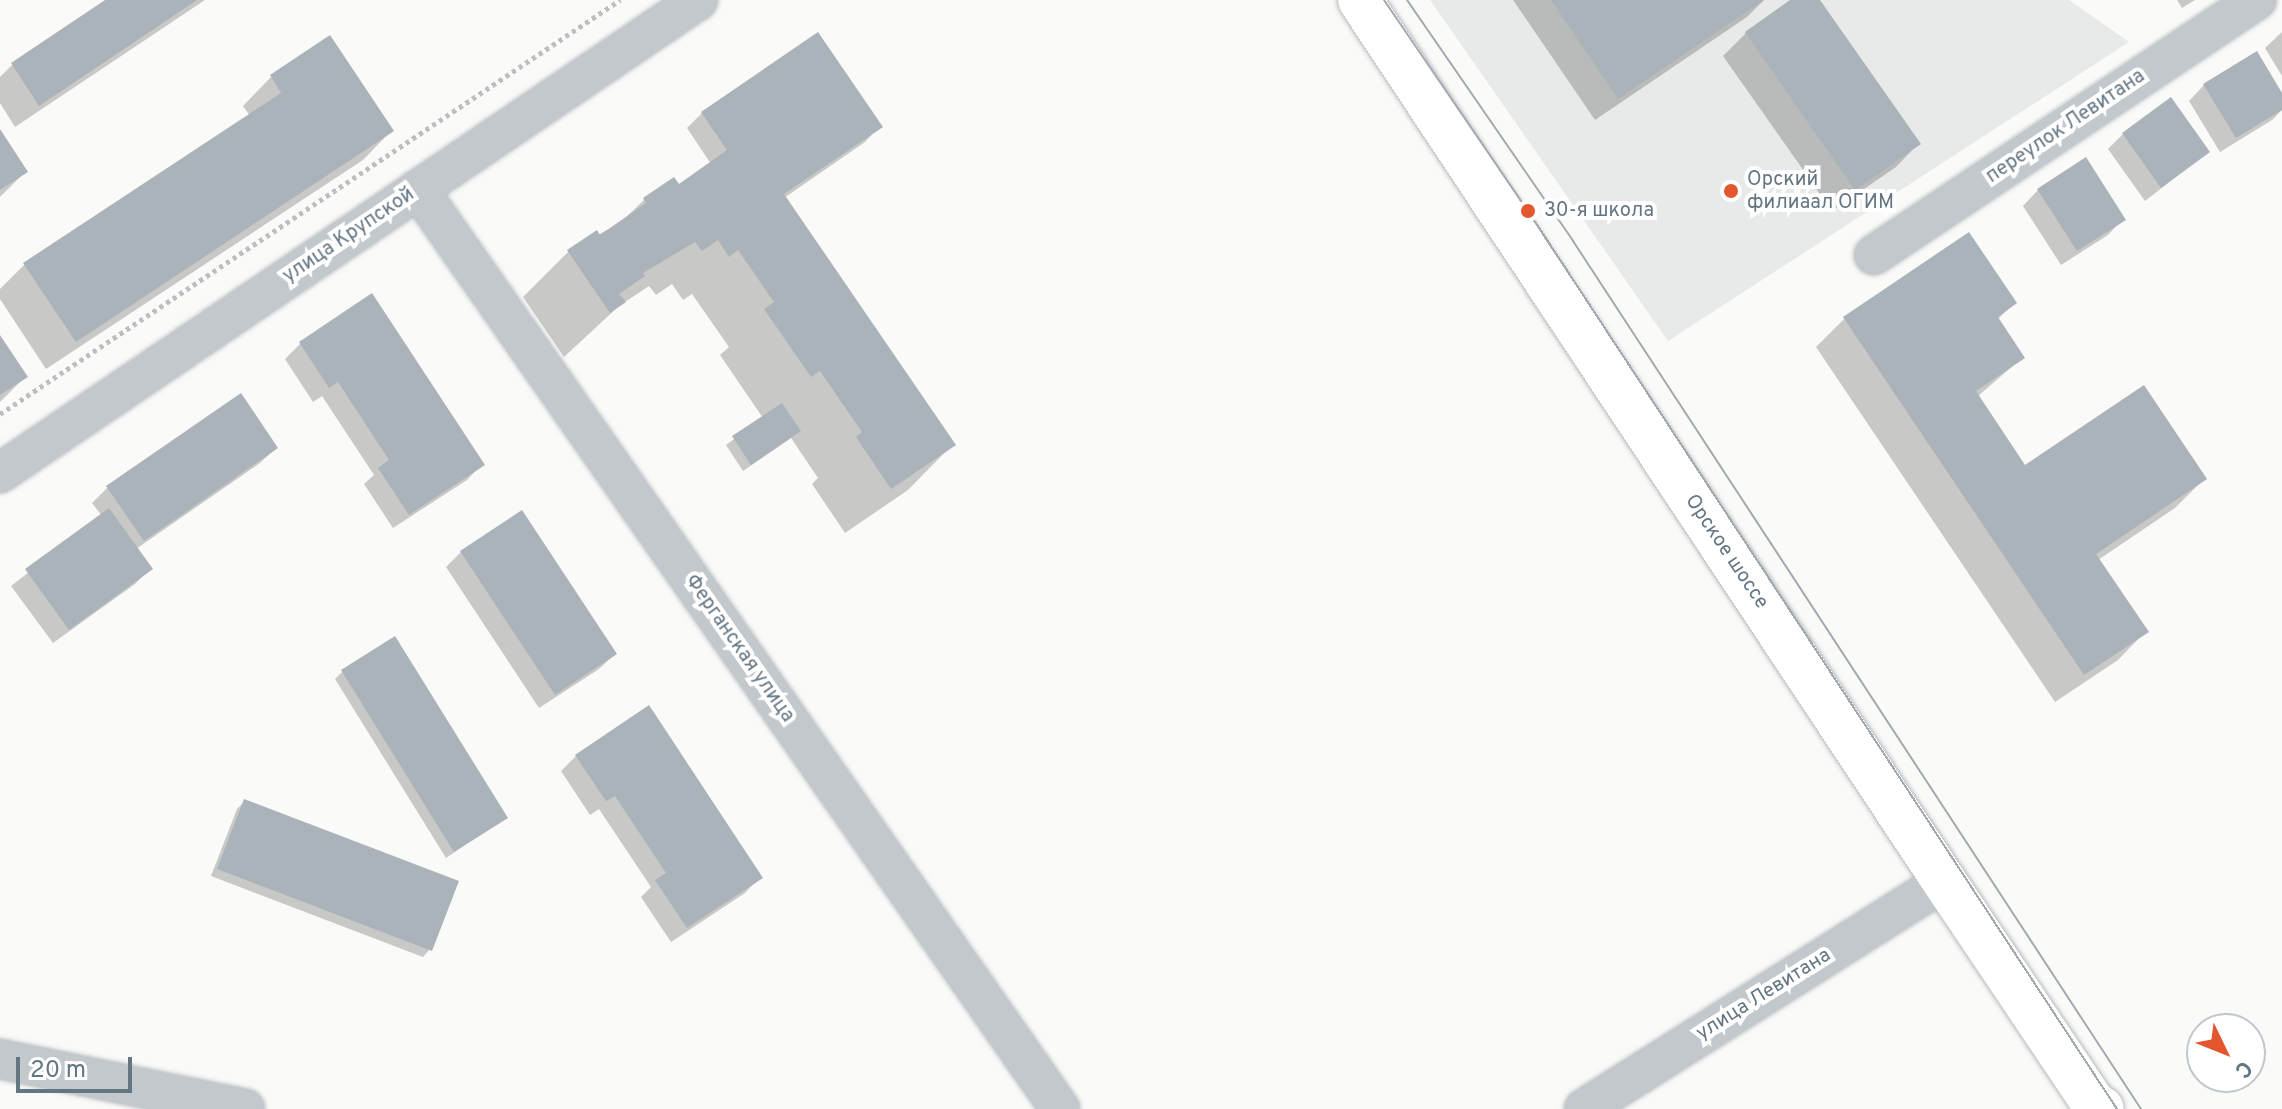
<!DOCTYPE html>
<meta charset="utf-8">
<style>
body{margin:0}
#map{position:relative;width:2282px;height:1109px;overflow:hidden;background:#fafaf8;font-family:Overpass,sans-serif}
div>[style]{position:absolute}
.built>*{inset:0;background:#e8e9e9}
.shadow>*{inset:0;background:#0003}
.building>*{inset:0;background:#aab3b9}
.path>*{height:5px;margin-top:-2.5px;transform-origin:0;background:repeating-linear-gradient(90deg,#bbbfc2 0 4px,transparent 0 8px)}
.roads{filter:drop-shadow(0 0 2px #b5babe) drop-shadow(0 0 2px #b5babe)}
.street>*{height:38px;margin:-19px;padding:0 19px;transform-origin:19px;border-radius:19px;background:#c3c8cc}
.primary>*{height:44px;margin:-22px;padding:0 22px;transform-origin:22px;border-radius:22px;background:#fff}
.tram>*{height:2px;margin:-1px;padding:0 1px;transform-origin:1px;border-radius:1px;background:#a2aab0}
.dots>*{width:22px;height:22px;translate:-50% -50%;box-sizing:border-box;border:4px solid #fff;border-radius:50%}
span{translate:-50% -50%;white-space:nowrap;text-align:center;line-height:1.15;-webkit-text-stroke:8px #fff;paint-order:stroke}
.street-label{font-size:20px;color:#657683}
.poi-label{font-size:20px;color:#657683}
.left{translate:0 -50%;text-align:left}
.north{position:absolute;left:2186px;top:1013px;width:80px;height:80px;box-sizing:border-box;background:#fff;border:2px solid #c1c8cd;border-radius:50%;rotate:133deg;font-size:22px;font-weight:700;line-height:32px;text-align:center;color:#657683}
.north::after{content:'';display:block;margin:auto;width:28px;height:36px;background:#e4572e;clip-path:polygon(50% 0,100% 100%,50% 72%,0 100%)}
.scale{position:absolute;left:16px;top:1057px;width:116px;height:36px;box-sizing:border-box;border:4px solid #657683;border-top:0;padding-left:10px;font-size:24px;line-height:28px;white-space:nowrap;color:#657683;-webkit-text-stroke:6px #fff;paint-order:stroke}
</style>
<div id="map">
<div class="built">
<i style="clip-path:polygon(1430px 0,2069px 0,2129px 42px,1668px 341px)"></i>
</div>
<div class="shadow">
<i style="clip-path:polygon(108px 0,205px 0,15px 127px,0 103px,0 77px,12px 65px)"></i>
<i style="clip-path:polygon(1513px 0,1764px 0,1747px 17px,1595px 120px)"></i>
<i style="clip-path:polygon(1793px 0,1818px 0,1918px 144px,1896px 167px,1832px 211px,1723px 56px,1746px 33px)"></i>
<i style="clip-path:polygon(2177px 0,2195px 0,2182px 8px)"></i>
<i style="clip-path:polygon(2282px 32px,2282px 76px,2265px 48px)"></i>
<i style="clip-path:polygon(271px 77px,391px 131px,363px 160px,46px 369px,0 299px,0 289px,25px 264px,250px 116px,243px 106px)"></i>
<i style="clip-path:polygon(2204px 85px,2282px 97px,2282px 110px,2272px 120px,2220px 152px,2189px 101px)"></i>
<i style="clip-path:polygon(702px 113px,880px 126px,865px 142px,784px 198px,953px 444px,908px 490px,845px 533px,812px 484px,818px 478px,791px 438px,743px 471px,726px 445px,763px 418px,720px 355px,729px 347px,692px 294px,683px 300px,672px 284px,656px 295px,649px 286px,619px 306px,564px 357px,523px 297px,568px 252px,621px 222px,644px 200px,679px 187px,711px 164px,687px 128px)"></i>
<i style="clip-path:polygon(0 132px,25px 172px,0 197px)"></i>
<i style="clip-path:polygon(2123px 134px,2208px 152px,2145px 201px,2108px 149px)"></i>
<i style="clip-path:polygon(2038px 190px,2123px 219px,2108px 235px,2061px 265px,2023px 206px)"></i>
<i style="clip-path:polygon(371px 296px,482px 464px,467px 480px,393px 528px,364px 484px,374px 475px,322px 396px,313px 402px,285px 359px,300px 344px)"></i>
<i style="clip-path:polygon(2014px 303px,1997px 320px,2023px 357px,1977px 397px,2025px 468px,2204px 479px,2175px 508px,2098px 560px,2146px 631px,2118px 660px,2055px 702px,1816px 347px,1844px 319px)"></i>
<i style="clip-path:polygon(0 339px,25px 377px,0 402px)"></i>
<i style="clip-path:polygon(276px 448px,260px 463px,136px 549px,150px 569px,135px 584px,53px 643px,11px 586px,102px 516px,92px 503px,107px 488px)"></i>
<i style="clip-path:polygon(461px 552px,615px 654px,599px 669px,539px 708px,446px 567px)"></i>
<i style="clip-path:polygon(342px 672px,506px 817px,446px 858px,335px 679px)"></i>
<i style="clip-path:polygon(576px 756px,760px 877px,745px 893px,671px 942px,641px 897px,651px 887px,599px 809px,590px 815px,561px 771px)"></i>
<i style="clip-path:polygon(244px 802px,430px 949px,423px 957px,211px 876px,237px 809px)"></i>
</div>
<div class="building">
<i style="clip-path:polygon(105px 0,197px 0,39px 106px,11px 63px)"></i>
<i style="clip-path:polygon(1551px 0,1764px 0,1618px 99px)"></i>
<i style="clip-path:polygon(1790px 0,1820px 0,1921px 144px,1855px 190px,1745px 32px)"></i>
<i style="clip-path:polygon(818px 32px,883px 127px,784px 194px,956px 445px,891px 489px,856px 437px,862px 432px,820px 371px,811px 377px,764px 309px,774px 302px,738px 250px,729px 257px,718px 240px,702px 251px,695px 242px,643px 273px,645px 276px,619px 294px,626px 302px,610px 313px,567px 250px,597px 230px,600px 235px,646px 203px,643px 198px,674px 177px,679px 184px,727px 150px,701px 112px)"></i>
<i style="clip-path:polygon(330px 35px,394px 131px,76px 342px,23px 263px,281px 93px,270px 75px)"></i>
<i style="clip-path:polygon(2257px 51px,2282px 93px,2282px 110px,2236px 138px,2203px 84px)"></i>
<i style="clip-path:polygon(2171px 97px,2210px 152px,2161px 188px,2122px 133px)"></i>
<i style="clip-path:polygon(0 129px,28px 172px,0 190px)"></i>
<i style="clip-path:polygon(2086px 157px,2126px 220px,2077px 251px,2037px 189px)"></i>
<i style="clip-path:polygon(1969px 232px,2017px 303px,1998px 317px,2025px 358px,1976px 391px,2025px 465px,2144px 385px,2207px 479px,2096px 554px,2149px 632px,2084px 675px,1843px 317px)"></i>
<i style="clip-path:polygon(372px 293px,485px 465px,409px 515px,378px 468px,389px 460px,338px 382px,329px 388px,299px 342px)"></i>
<i style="clip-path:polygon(0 335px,28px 377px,0 395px)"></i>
<i style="clip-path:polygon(241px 393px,278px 448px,144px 541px,106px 486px)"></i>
<i style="clip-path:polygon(782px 403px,801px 431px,751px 465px,732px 436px)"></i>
<i style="clip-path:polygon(109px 508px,153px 569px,69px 630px,25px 569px)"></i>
<i style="clip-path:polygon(522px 510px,617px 654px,555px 695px,460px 551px)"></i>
<i style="clip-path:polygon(395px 636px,508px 818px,454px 852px,341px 670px)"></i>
<i style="clip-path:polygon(649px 705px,763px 878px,687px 928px,655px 880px,666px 873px,615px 796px,606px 801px,575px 755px)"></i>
<i style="clip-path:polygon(244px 799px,459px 881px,432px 951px,217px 869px)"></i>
</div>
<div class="path">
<i style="left:0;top:414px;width:746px;rotate:-33.73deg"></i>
</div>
<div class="roads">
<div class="street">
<i style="left:418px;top:189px;width:1122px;rotate:55.09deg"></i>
<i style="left:1874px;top:255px;width:460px;rotate:-33.7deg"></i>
<i style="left:0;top:473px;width:843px;rotate:-34.12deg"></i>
<i style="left:0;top:1059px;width:250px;rotate:11.5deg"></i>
<i style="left:1584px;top:1109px;width:426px;rotate:-32.3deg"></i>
</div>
<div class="primary">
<i style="left:1360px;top:0;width:1057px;rotate:56.46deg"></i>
<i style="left:1944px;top:881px;width:269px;rotate:56.1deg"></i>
<i style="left:2094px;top:1104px;width:9px;rotate:32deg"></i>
</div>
</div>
<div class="tram">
<i style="left:1384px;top:0;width:255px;rotate:55.7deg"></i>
<i style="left:1528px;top:211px;width:1074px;rotate:56.74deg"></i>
<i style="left:1407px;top:0;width:293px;rotate:55.4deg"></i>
<i style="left:1573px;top:241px;width:1037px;rotate:56.8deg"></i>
</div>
<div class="dots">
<i style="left:1731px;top:191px;background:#e4572e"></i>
<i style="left:1528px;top:211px;background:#e4572e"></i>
</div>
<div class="street-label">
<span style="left:2066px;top:127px;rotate:-34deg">переулок Левитана</span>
<span style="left:349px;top:236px;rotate:-34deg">улица Крупской</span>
<span style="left:1726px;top:552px;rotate:56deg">Орское шоссе</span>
<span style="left:739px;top:649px;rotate:55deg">Ферганская улица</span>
<span style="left:1764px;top:995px;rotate:-32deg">улица Левитана</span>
</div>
<div class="poi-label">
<span class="left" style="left:1747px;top:192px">Орский<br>филиаал ОГИМ</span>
<span class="left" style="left:1544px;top:211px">30-я школа</span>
</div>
<div class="north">С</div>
<div class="scale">20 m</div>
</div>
